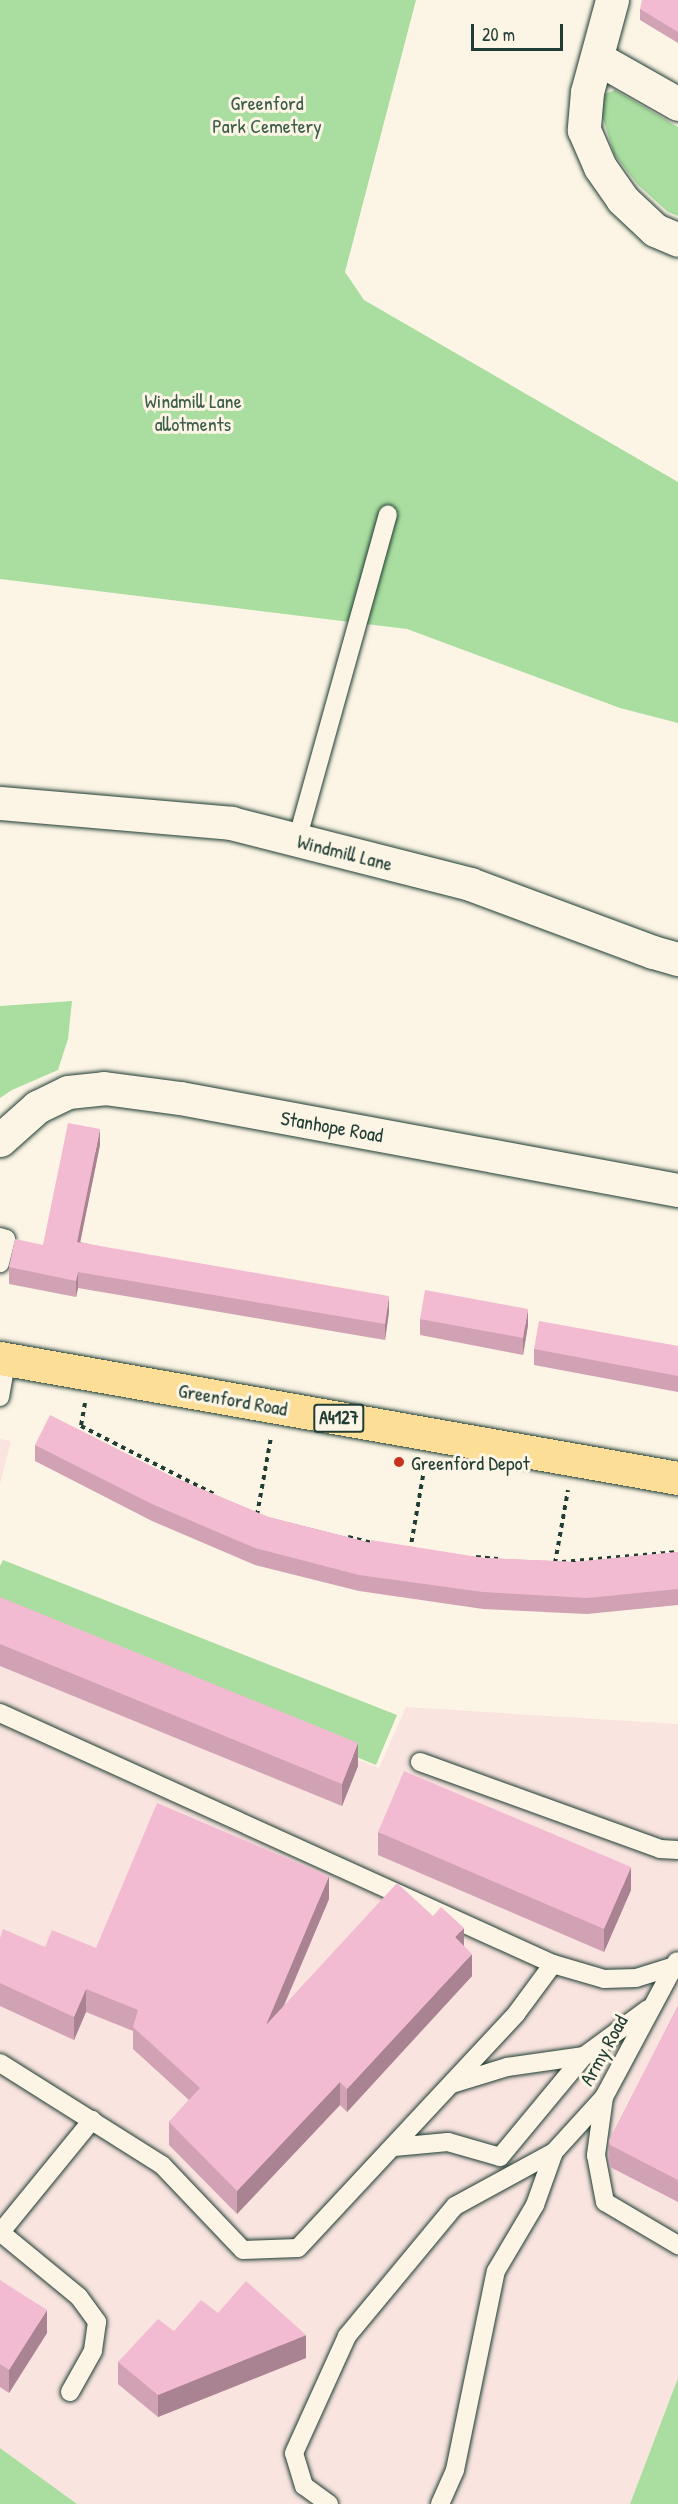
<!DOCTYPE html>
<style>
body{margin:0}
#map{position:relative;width:678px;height:2504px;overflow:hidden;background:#fcf5e5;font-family:"Patrick Hand",sans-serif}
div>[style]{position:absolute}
.built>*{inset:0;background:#f9e4df}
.green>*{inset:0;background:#aadea0}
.path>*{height:4px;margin-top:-2px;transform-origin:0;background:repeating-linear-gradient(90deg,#1f3d34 0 4.5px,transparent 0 9px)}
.roads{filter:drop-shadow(0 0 2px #1f3d34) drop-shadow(0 0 2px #1f3d34)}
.service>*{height:18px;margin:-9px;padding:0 9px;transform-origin:9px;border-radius:9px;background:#fcf5e5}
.minor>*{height:33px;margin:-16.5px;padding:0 16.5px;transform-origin:16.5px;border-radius:16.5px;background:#fcf5e5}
.primary>*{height:33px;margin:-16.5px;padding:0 16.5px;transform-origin:16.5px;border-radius:16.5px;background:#fcde96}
.wall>*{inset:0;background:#d1a1b4}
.shaded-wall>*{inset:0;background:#aa8392}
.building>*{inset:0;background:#f3bbd1}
.dots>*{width:16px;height:16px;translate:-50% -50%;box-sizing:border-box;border:3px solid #fcf5e5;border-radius:50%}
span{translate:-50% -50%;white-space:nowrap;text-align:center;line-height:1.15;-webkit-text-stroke:6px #fcf5e5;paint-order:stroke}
.shield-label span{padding:2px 4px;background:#fcf5e5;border:2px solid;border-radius:4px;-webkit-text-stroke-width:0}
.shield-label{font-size:18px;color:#1f3d34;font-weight:700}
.park-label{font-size:20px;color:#3b5d4a}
.street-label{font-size:20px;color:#1f3d34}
.poi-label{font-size:20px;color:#1f3d34}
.left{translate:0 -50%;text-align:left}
.scale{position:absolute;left:471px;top:24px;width:92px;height:27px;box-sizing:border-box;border:3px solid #1f3d34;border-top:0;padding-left:8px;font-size:18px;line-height:21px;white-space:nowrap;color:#1f3d34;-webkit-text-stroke:4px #fcf5e5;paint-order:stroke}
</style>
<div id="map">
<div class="built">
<i style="clip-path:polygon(0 1439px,11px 1441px,0 1484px)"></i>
<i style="clip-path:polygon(0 1619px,379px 1768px,406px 1707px,678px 1724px,678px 2378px,630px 2504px,77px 2504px,0 2448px)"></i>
</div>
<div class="green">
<i style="clip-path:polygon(0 0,416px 0,345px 272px,364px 300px,678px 482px,678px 723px,620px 708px,407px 629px,0 579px)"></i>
<i style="clip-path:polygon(615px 90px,678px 127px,678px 216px,668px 212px,638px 185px,614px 154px,602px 115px,605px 94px)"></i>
<i style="clip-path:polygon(72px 1001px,68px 1039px,58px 1070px,12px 1090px,0 1098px,0 1006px)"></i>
<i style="clip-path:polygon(3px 1560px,397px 1715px,376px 1765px,0 1613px,0 1566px)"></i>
<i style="clip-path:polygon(678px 2378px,678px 2504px,630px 2504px)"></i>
<i style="clip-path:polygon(0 2448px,77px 2504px,0 2504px)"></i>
</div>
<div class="path">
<i style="left:85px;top:1403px;width:23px;rotate:100deg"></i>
<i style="left:81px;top:1426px;width:152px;rotate:27.1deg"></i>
<i style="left:257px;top:1515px;width:79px;rotate:-79.8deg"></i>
<i style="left:348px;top:1537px;width:29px;rotate:14deg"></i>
<i style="left:410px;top:1551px;width:88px;rotate:-80.2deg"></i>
<i style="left:476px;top:1557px;width:22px;rotate:5deg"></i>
<i style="left:562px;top:1562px;width:116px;rotate:-4.9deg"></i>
<i style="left:555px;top:1563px;width:74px;rotate:-79.9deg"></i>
</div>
<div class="roads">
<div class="service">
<i style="left:297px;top:840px;width:338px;rotate:-74.4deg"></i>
<i style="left:0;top:1237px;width:6px;rotate:18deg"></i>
<i style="left:6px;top:1239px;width:25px;rotate:104deg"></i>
<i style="left:0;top:1397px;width:39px;rotate:-80deg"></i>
<i style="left:0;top:1713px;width:607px;rotate:24.41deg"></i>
<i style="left:553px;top:1964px;width:53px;rotate:16.4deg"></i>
<i style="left:604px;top:1979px;width:32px;rotate:-2deg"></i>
<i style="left:636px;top:1978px;width:41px;rotate:-17.1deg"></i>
<i style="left:420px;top:1762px;width:255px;rotate:19.9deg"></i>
<i style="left:660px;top:1849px;width:18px;rotate:3deg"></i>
<i style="left:0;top:2063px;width:191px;rotate:32.2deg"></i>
<i style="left:162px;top:2165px;width:117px;rotate:46.4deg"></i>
<i style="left:243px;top:2250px;width:55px;rotate:-2.1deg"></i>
<i style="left:298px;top:2248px;width:320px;rotate:-47deg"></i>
<i style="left:516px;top:2014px;width:62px;rotate:-53.5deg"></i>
<i style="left:452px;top:2084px;width:58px;rotate:-17.2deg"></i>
<i style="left:507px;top:2067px;width:78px;rotate:-8.1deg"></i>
<i style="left:584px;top:2056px;width:79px;rotate:-36.3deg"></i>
<i style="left:604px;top:2097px;width:59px;rotate:97.9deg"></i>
<i style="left:596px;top:2155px;width:48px;rotate:79.2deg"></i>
<i style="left:605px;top:2202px;width:85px;rotate:30.5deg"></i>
<i style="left:394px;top:2147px;width:54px;rotate:-5.3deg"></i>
<i style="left:448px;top:2142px;width:54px;rotate:16.1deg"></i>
<i style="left:500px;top:2157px;width:131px;rotate:-50.3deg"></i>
<i style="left:0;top:2232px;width:102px;rotate:39.4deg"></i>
<i style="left:79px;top:2297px;width:31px;rotate:54deg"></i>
<i style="left:97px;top:2322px;width:29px;rotate:98deg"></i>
<i style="left:93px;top:2351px;width:47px;rotate:119.3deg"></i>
<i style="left:0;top:2233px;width:146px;rotate:-50.8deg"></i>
<i style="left:329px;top:2504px;width:31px;rotate:-144deg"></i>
<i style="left:304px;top:2486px;width:34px;rotate:-107deg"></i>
<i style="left:294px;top:2453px;width:128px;rotate:-65.6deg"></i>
<i style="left:347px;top:2336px;width:169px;rotate:-50.3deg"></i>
<i style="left:455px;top:2206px;width:113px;rotate:-28.6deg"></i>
<i style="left:554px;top:2152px;width:74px;rotate:-47.7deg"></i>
<i style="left:604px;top:2097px;width:154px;rotate:-61.8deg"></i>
<i style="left:440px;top:2504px;width:37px;rotate:-66deg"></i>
<i style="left:455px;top:2470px;width:203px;rotate:-78.4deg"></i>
<i style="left:496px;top:2271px;width:77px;rotate:-59.4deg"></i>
<i style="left:535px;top:2205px;width:56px;rotate:-70.3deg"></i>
</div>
<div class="minor">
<i style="left:612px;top:0;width:95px;rotate:105.2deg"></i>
<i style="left:587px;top:92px;width:38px;rotate:95deg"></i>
<i style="left:584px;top:130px;width:40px;rotate:66.6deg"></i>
<i style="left:600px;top:167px;width:39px;rotate:55deg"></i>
<i style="left:622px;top:199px;width:45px;rotate:43.2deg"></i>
<i style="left:655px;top:230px;width:25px;rotate:23deg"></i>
<i style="left:597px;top:58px;width:93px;rotate:29.6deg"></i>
<i style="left:0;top:803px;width:232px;rotate:4.9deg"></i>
<i style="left:231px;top:823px;width:247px;rotate:14.3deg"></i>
<i style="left:470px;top:884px;width:195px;rotate:20.4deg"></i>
<i style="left:653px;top:952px;width:26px;rotate:16deg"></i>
<i style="left:0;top:1140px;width:50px;rotate:-41.7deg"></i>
<i style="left:37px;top:1107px;width:34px;rotate:-26deg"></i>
<i style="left:68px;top:1092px;width:36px;rotate:-6deg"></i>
<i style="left:104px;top:1088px;width:77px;rotate:7.5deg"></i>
<i style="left:180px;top:1098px;width:506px;rotate:10.47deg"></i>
</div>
<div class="primary">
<i style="left:0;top:1358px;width:689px;rotate:10.04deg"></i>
</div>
</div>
<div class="wall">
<i style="clip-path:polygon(678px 0,678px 43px,640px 20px,640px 9px)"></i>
<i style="clip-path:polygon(100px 1145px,80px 1242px,389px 1312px,385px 1340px,78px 1288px,76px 1297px,9px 1284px,9px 1267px,43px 1245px)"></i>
<i style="clip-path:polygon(420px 1319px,528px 1325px,523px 1355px,420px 1335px)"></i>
<i style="clip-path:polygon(678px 1346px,678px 1392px,534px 1365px,534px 1349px)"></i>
<i style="clip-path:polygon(35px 1445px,173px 1477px,268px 1517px,371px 1543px,484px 1558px,574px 1562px,678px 1552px,678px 1605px,587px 1614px,483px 1609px,359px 1591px,255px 1565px,152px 1521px,35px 1461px)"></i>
<i style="clip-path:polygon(0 1597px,358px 1766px,342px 1806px,0 1666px)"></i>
<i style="clip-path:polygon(378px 1832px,631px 1890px,604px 1952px,378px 1855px)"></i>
<i style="clip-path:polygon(329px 1899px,284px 2006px,464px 1946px,472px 1976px,347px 2112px,340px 2105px,237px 2214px,169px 2145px,169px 2122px,189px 2100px,133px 2049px,133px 2031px,86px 2012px,74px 2040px,0 2006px,0 1938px,45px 1947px,96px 1948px)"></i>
<i style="clip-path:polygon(678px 2006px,678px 2202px,610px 2167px,609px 2163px,609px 2141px)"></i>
<i style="clip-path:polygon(0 2280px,47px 2333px,9px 2393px,0 2387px)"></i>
<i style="clip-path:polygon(218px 2313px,306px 2358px,158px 2417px,118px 2384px,118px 2362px,174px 2331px)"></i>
</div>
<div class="shaded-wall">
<i style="clip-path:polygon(100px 1129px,100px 1145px,77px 1258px,77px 1242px)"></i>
<i style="clip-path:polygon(78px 1272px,78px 1288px,76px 1297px,76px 1281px)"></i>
<i style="clip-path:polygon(389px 1296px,389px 1312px,385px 1340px,385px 1324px)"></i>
<i style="clip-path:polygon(528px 1309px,528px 1325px,523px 1355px,523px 1338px)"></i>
<i style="clip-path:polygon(358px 1743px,358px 1766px,342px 1806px,342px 1784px)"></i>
<i style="clip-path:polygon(631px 1867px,631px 1890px,604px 1952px,604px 1929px)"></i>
<i style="clip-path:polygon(329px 1876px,329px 1899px,266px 2047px,266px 2025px)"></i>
<i style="clip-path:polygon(464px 1928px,464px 1951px,455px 1937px)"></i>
<i style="clip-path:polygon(472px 1954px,472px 1976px,347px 2112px,347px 2089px)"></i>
<i style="clip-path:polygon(86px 1989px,86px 2012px,74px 2040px,74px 2017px)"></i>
<i style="clip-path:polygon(340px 2082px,340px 2105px,237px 2214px,237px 2191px)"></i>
<i style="clip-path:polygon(47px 2310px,47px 2333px,9px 2393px,9px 2370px)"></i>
<i style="clip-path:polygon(306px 2335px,306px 2358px,158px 2417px,158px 2395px)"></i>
</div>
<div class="building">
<i style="clip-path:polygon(642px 0,678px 0,678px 32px,640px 9px)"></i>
<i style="clip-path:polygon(68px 1123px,100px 1129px,77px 1242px,389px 1296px,385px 1324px,78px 1272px,76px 1281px,9px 1267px,15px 1239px,43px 1245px)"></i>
<i style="clip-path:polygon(425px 1290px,528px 1309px,523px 1338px,420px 1319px)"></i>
<i style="clip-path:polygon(539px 1321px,678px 1346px,678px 1376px,534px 1349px)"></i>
<i style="clip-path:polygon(50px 1415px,173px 1477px,268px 1517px,371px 1543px,371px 1540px,484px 1558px,574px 1562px,678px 1552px,678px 1589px,587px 1598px,483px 1592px,359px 1575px,255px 1548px,152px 1504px,35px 1445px)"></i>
<i style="clip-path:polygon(0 1597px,358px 1743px,342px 1784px,0 1644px)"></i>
<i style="clip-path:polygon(404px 1771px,631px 1867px,604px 1929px,378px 1832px)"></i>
<i style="clip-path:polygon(157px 1803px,329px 1876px,266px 2025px,397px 1883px,433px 1916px,441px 1907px,464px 1928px,455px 1937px,472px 1954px,347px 2089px,340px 2082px,237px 2191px,169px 2122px,200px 2088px,133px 2027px,138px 2010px,86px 1989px,74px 2017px,0 1983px,0 1938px,3px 1929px,45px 1947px,52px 1930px,96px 1948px)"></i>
<i style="clip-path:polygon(678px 2006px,678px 2180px,610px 2145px,609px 2141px)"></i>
<i style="clip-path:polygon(0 2280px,47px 2310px,9px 2370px,0 2364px)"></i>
<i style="clip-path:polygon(246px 2281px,306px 2335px,158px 2395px,118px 2362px,158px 2319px,174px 2331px,201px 2300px,218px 2313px)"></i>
</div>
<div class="dots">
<i style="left:399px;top:1462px;background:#c8321e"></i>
</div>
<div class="shield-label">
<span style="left:339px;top:1418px">A4127</span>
</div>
<div class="park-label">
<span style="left:267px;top:114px">Greenford<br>Park Cemetery</span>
<span style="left:193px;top:412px">Windmill Lane<br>allotments</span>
</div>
<div class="street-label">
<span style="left:345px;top:852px;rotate:14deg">Windmill Lane</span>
<span style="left:332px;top:1126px;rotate:10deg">Stanhope Road</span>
<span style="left:233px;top:1399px;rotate:10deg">Greenford Road</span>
<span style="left:603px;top:2050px;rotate:-61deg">Army Road</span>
</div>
<div class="poi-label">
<span class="left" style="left:411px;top:1462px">Greenford Depot</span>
</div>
<div class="scale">20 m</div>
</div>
